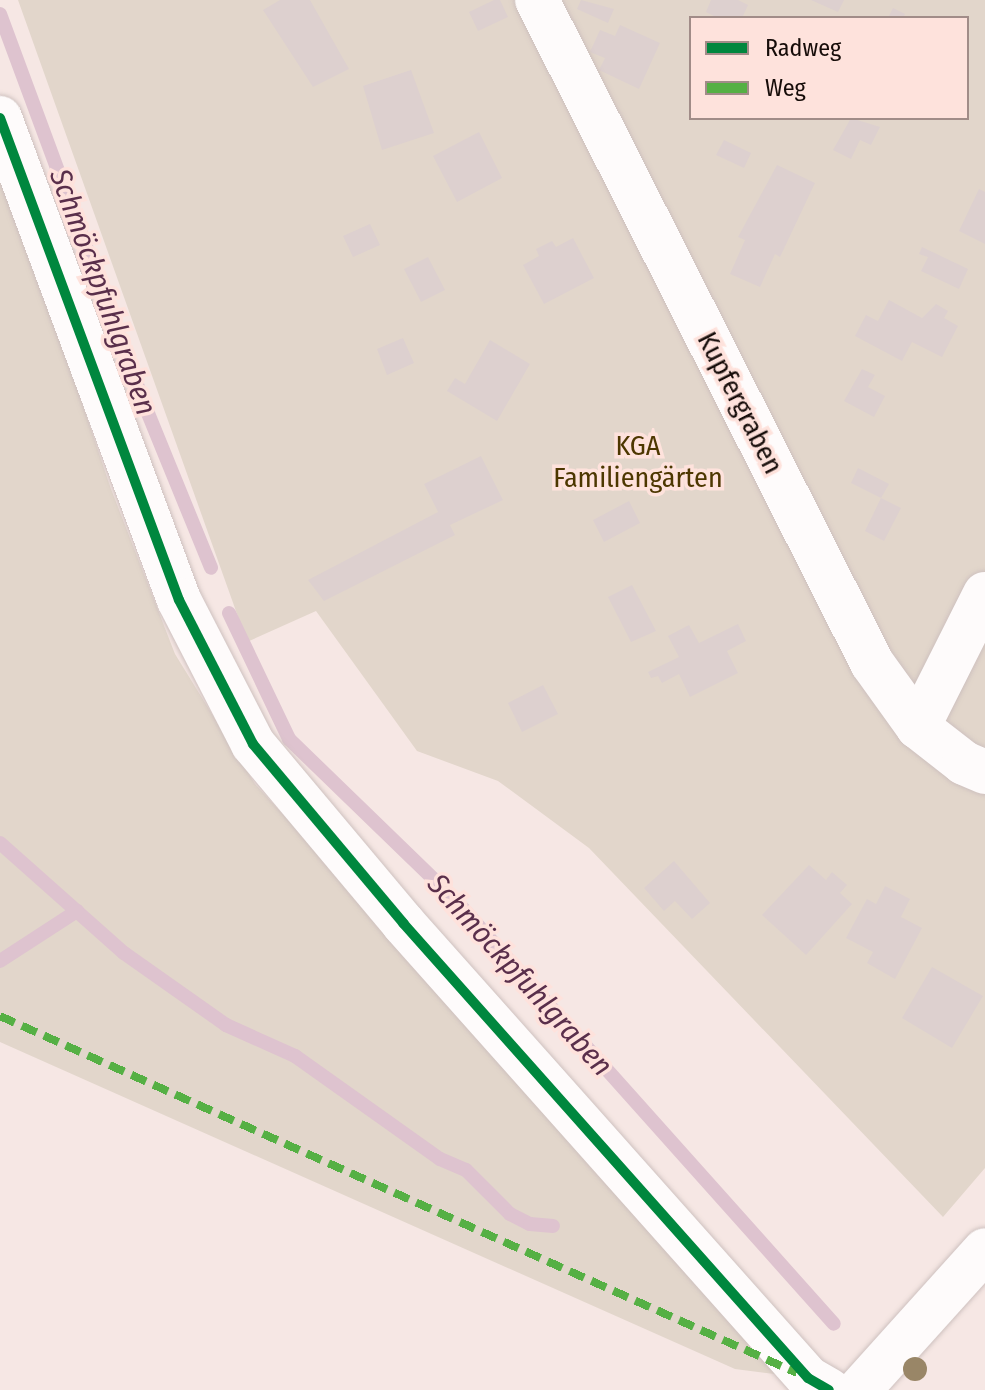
<!DOCTYPE html>
<meta charset="utf-8">
<style>
body{margin:0}
#map{position:relative;width:985px;height:1390px;overflow:hidden;background:#f6e7e4;font-family:"Fira Sans Condensed",sans-serif}
div>[style]{position:absolute}
.green>*{inset:0;background:#e2d6cb}
.stream>*{height:14px;margin:-7px;padding:0 7px;transform-origin:7px;border-radius:7px;background:#dec3cf}
.building>*{inset:0;background:#ddd0cf}
.roads{filter:drop-shadow(0 0 2px #cec1bf) drop-shadow(0 0 2px #cec1bf)}
.minor>*{height:44px;margin:-22px;padding:0 22px;transform-origin:22px;border-radius:22px;background:#fefbfb}
.major>*{height:44px;margin:-22px;padding:0 22px;transform-origin:22px;border-radius:22px;background:#fefbfb}
.quiet>*{height:8px;margin-top:-4px;transform-origin:0;background:repeating-linear-gradient(90deg,#55b044 0 16px,transparent 0 24px)}
.cycleway>*{height:10px;margin:-5px;padding:0 5px;transform-origin:5px;border-radius:5px;background:#00873e}
.trees>*{width:24px;height:24px;margin:-12px;border-radius:50%;background:#998667}
span{translate:-50% -50%;white-space:nowrap;text-align:center;line-height:1.15;-webkit-text-stroke:7px #fee2dc;paint-order:stroke}
.street-label{font-size:28px;color:#160c09}
.park-label{font-size:28px;color:#4d3700}
.water-label{font-size:30px;color:#5a2f4b;font-style:italic}
.legend{position:absolute;left:689px;top:16px;width:280px;height:104px;box-sizing:border-box;background:#fee2dc;border:2px solid #a18c88;margin:0;padding:10px 14px;list-style:none;font-size:24px;color:#160c09}
.legend li{display:flex;align-items:center;gap:16px;height:40px}
.legend b{width:40px;border:2px solid #a18c88}
</style>
<div id="map">
<div class="green">
<i style="clip-path:polygon(evenodd,18px 0,985px 0,985px 1168px,943px 1217px,589px 848px,498px 781px,417px 751px,316px 611px,247px 642px,18px 0,691px 18px,967px 18px,967px 118px,691px 118px,691px 18px)"></i>
<i style="clip-path:polygon(0 159px,111px 489px,175px 654px,255px 784px,524px 1077px,783px 1375px,735px 1369px,0 1042px)"></i>
</div>
<div class="stream">
<i style="left:0;top:14px;width:413px;rotate:69.7deg"></i>
<i style="left:143px;top:401px;width:180px;rotate:67.8deg"></i>
<i style="left:229px;top:613px;width:140px;rotate:64.5deg"></i>
<i style="left:289px;top:739px;width:235px;rotate:44.1deg"></i>
<i style="left:458px;top:903px;width:564px;rotate:48.23deg"></i>
<i style="left:0;top:843px;width:166px;rotate:41.6deg"></i>
<i style="left:124px;top:953px;width:125px;rotate:35.2deg"></i>
<i style="left:226px;top:1025px;width:76px;rotate:24.2deg"></i>
<i style="left:295px;top:1056px;width:178px;rotate:35.4deg"></i>
<i style="left:440px;top:1159px;width:28px;rotate:23deg"></i>
<i style="left:466px;top:1170px;width:62px;rotate:45deg"></i>
<i style="left:510px;top:1214px;width:22px;rotate:27deg"></i>
<i style="left:530px;top:1224px;width:23px;rotate:5deg"></i>
<i style="left:0;top:961px;width:92px;rotate:-33deg"></i>
</div>
<div class="building">
<i style="clip-path:polygon(280px 0,310px 0,349px 69px,313px 87px,263px 10px)"></i>
<i style="clip-path:polygon(494px 0,500px 0,508px 17px,478px 31px,469px 12px)"></i>
<i style="clip-path:polygon(581px 0,614px 9px,608px 23px,577px 9px)"></i>
<i style="clip-path:polygon(711px 0,738px 0,748px 5px,742px 18px,718px 18px,706px 12px)"></i>
<i style="clip-path:polygon(811px 0,844px 0,838px 12px)"></i>
<i style="clip-path:polygon(893px 8px,905px 14px,903px 18px,888px 18px)"></i>
<i style="clip-path:polygon(620px 25px,660px 43px,639px 89px,599px 70px,605px 58px,590px 52px,600px 30px,615px 36px)"></i>
<i style="clip-path:polygon(411px 70px,434px 133px,382px 150px,363px 86px)"></i>
<i style="clip-path:polygon(851px 118px,880px 127px,871px 145px,860px 140px,851px 159px,833px 150px)"></i>
<i style="clip-path:polygon(479px 132px,502px 178px,457px 202px,433px 156px)"></i>
<i style="clip-path:polygon(724px 140px,751px 153px,744px 168px,716px 155px)"></i>
<i style="clip-path:polygon(777px 165px,815px 183px,780px 257px,775px 254px,760px 287px,730px 274px,745px 240px,738px 237px)"></i>
<i style="clip-path:polygon(979px 189px,985px 192px,985px 244px,959px 231px)"></i>
<i style="clip-path:polygon(370px 224px,380px 245px,353px 257px,343px 236px)"></i>
<i style="clip-path:polygon(573px 238px,594px 278px,544px 304px,523px 265px,539px 256px,536px 249px,552px 241px,556px 247px)"></i>
<i style="clip-path:polygon(922px 247px,968px 269px,959px 289px,921px 271px,928px 257px,919px 254px)"></i>
<i style="clip-path:polygon(428px 257px,445px 290px,421px 302px,404px 269px)"></i>
<i style="clip-path:polygon(889px 300px,922px 318px,936px 304px,948px 311px,944px 318px,958px 326px,942px 357px,912px 342px,902px 361px,855px 336px,866px 315px,878px 321px)"></i>
<i style="clip-path:polygon(403px 338px,414px 363px,387px 375px,377px 349px)"></i>
<i style="clip-path:polygon(490px 340px,530px 364px,497px 421px,447px 391px,455px 378px,465px 384px)"></i>
<i style="clip-path:polygon(862px 369px,875px 375px,868px 387px,885px 396px,874px 417px,844px 401px)"></i>
<i style="clip-path:polygon(481px 456px,503px 500px,450px 525px,455px 535px,324px 601px,308px 580px,438px 512px,424px 484px)"></i>
<i style="clip-path:polygon(858px 468px,889px 484px,881px 498px,851px 483px)"></i>
<i style="clip-path:polygon(881px 498px,901px 508px,884px 541px,865px 531px)"></i>
<i style="clip-path:polygon(629px 501px,640px 523px,604px 542px,593px 520px)"></i>
<i style="clip-path:polygon(632px 585px,656px 631px,631px 642px,608px 597px)"></i>
<i style="clip-path:polygon(738px 624px,746px 641px,727px 651px,738px 673px,690px 697px,679px 674px,662px 683px,658px 676px,651px 678px,648px 672px,679px 657px,668px 636px,689px 625px,699px 643px)"></i>
<i style="clip-path:polygon(543px 685px,558px 714px,522px 732px,508px 703px)"></i>
<i style="clip-path:polygon(674px 861px,710px 903px,692px 919px,675px 901px,664px 911px,644px 888px)"></i>
<i style="clip-path:polygon(809px 865px,826px 880px,832px 872px,847px 885px,840px 893px,852px 904px,806px 955px,762px 915px)"></i>
<i style="clip-path:polygon(885px 886px,910px 899px,901px 917px,922px 928px,895px 979px,867px 963px,873px 952px,846px 938px,867px 899px,876px 904px)"></i>
<i style="clip-path:polygon(932px 967px,983px 996px,952px 1048px,902px 1018px)"></i>
</div>
<div class="roads">
<div class="minor">
<i style="left:537px;top:0;width:743px;rotate:63.19deg"></i>
<i style="left:872px;top:663px;width:79px;rotate:54.3deg"></i>
<i style="left:918px;top:727px;width:58px;rotate:38deg"></i>
<i style="left:964px;top:763px;width:23px;rotate:23deg"></i>
<i style="left:0;top:118px;width:514px;rotate:69.63deg"></i>
<i style="left:179px;top:600px;width:162px;rotate:62.8deg"></i>
<i style="left:253px;top:744px;width:234px;rotate:50deg"></i>
<i style="left:403px;top:923px;width:609px;rotate:48.33deg"></i>
<i style="left:808px;top:1378px;width:24px;rotate:30deg"></i>
<i style="left:918px;top:727px;width:149px;rotate:-63.3deg"></i>
</div>
<div class="major">
<i style="left:859px;top:1390px;width:188px;rotate:-48deg"></i>
</div>
</div>
<div class="quiet">
<i style="left:0;top:1016px;width:873px;rotate:24.13deg"></i>
</div>
<div class="cycleway">
<i style="left:0;top:118px;width:514px;rotate:69.63deg"></i>
<i style="left:179px;top:600px;width:162px;rotate:62.8deg"></i>
<i style="left:253px;top:744px;width:234px;rotate:50deg"></i>
<i style="left:403px;top:923px;width:609px;rotate:48.33deg"></i>
<i style="left:808px;top:1378px;width:24px;rotate:30deg"></i>
</div>
<div class="trees">
<i style="left:915px;top:1369px"></i>
</div>
<div class="street-label">
<span style="left:740px;top:403px;rotate:63deg">Kupfergraben</span>
</div>
<div class="park-label">
<span style="left:638px;top:462px">KGA<br>Familiengärten</span>
</div>
<div class="water-label">
<span style="left:103px;top:292px;rotate:70deg">Schmöckpfuhlgraben</span>
<span style="left:520px;top:975px;rotate:48deg">Schmöckpfuhlgraben</span>
</div>
<ul class="legend">
<li><b style="height:10px;background:#00873e"></b>Radweg</li>
<li><b style="height:10px;background:#55b044"></b>Weg</li>
</ul>
</div>
